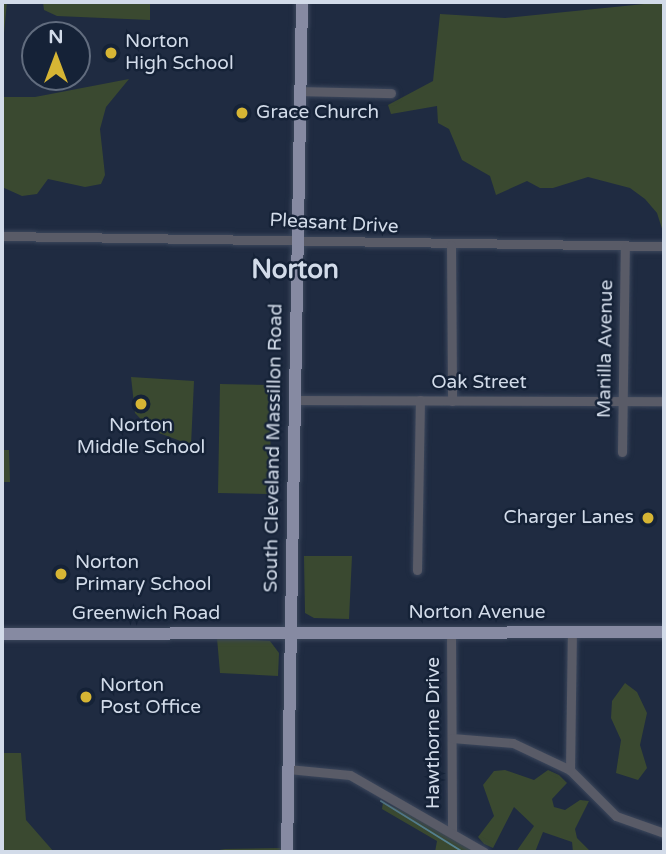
<!DOCTYPE html>
<style>
body{margin:0}
#map{position:relative;width:666px;height:854px;overflow:hidden;background:#1f2b41;font-family:"Varela Round",sans-serif}
div>[style]{position:absolute}
.green>*{inset:0;background:#3a4930}
.stream>*{height:2px;margin:-1px;padding:0 1px;transform-origin:1px;border-radius:1px;background:#578594}
.roads{filter:drop-shadow(0 0 2px #3c475c) drop-shadow(0 0 2px #3c475c)}
.minor>*{height:9px;margin:-4.5px;padding:0 4.5px;transform-origin:4.5px;border-radius:4.5px;background:#595b67}
.major>*{height:12px;margin:-6px;padding:0 6px;transform-origin:6px;border-radius:6px;background:#868aa2}
.dots>*{width:19px;height:19px;translate:-50% -50%;box-sizing:border-box;border:4px solid #152237;border-radius:50%}
span{translate:-50% -50%;white-space:nowrap;text-align:center;line-height:1.15;-webkit-text-stroke:5px #152237;paint-order:stroke}
.poi-label{font-size:19px;color:#d2dbe9}
.left{translate:0 -50%;text-align:left}
.right{translate:-100% -50%;text-align:right}
.street-label{font-size:19px;color:#d2dbe9}
.district-label{font-size:26px;color:#d2dbe9;font-weight:700}
.frame{position:absolute;inset:0;border:4px solid #d2dbe9;pointer-events:none}
.north{position:absolute;left:21px;top:21px;width:70px;height:70px;box-sizing:border-box;background:#152237;border:2px solid #616c7e;border-radius:50%;rotate:0deg;font-size:19px;font-weight:700;line-height:28px;text-align:center;color:#d2dbe9}
.north::after{content:'';display:block;margin:auto;width:24px;height:32px;background:#d6b534;clip-path:polygon(50% 0,100% 100%,50% 72%,0 100%)}
</style>
<div id="map">
<div class="green">
<i style="clip-path:polygon(2px 2px,7px 2px,2px 54px)"></i>
<i style="clip-path:polygon(43px 2px,150px 2px,150px 20px,57px 16px,44px 10px)"></i>
<i style="clip-path:polygon(664px 2px,664px 235px,657px 213px,645px 199px,630px 188px,588px 177px,553px 188px,540px 188px,527px 181px,496px 195px,490px 176px,462px 160px,449px 129px,438px 123px,437px 106px,391px 114px,388px 105px,433px 81px,440px 14px,505px 18px)"></i>
<i style="clip-path:polygon(129px 79px,106px 107px,100px 129px,105px 175px,101px 184px,85px 187px,48px 179px,37px 194px,22px 196px,2px 187px,2px 97px,35px 97px)"></i>
<i style="clip-path:polygon(131px 377px,194px 381px,191px 445px,151px 430px,135px 413px)"></i>
<i style="clip-path:polygon(220px 384px,271px 385px,270px 494px,218px 493px)"></i>
<i style="clip-path:polygon(2px 450px,9px 450px,10px 482px,2px 482px)"></i>
<i style="clip-path:polygon(304px 556px,352px 556px,349px 619px,314px 618px,305px 613px)"></i>
<i style="clip-path:polygon(217px 638px,270px 641px,279px 653px,278px 676px,220px 673px)"></i>
<i style="clip-path:polygon(625px 683px,637px 692px,647px 713px,640px 745px,647px 768px,638px 780px,616px 773px,621px 740px,611px 718px,612px 701px)"></i>
<i style="clip-path:polygon(4px 753px,21px 753px,26px 820px,54px 852px,2px 852px)"></i>
<i style="clip-path:polygon(505px 770px,534px 780px,548px 770px,559px 775px,567px 783px,552px 799px,554px 807px,565px 810px,580px 800px,589px 801px,575px 829px,577px 838px,591px 852px,573px 852px,572px 842px,543px 832px,535px 852px,516px 852px,534px 826px,514px 807px,493px 848px,484px 844px,478px 837px,494px 816px,483px 785px,494px 771px)"></i>
<i style="clip-path:polygon(383px 802px,430px 824px,478px 852px,435px 852px,437px 841px,382px 809px)"></i>
<i style="clip-path:polygon(281px 848px,281px 852px,207px 852px,225px 849px)"></i>
</div>
<div class="stream">
<i style="left:381px;top:801px;width:97px;rotate:31.9deg"></i>
</div>
<div class="roads">
<div class="minor">
<i style="left:301px;top:91px;width:90px;rotate:1.3deg"></i>
<i style="left:2px;top:236px;width:662px;rotate:0.87deg"></i>
<i style="left:451px;top:245px;width:156px;rotate:89.6deg"></i>
<i style="left:294px;top:400px;width:370px;rotate:0.2deg"></i>
<i style="left:622px;top:452px;width:206px;rotate:-89.2deg"></i>
<i style="left:417px;top:570px;width:170px;rotate:-89deg"></i>
<i style="left:451px;top:632px;width:201px;rotate:89.7deg"></i>
<i style="left:452px;top:738px;width:61px;rotate:4.7deg"></i>
<i style="left:513px;top:743px;width:63px;rotate:25.3deg"></i>
<i style="left:570px;top:770px;width:65px;rotate:45deg"></i>
<i style="left:616px;top:816px;width:51px;rotate:19.5deg"></i>
<i style="left:288px;top:769px;width:62px;rotate:5.5deg"></i>
<i style="left:350px;top:775px;width:155px;rotate:29.9deg"></i>
<i style="left:570px;top:770px;width:138px;rotate:-89.2deg"></i>
</div>
<div class="major">
<i style="left:2px;top:634px;width:662px;rotate:-0.17deg"></i>
<i style="left:287px;top:852px;width:850px;rotate:-88.99deg"></i>
</div>
</div>
<div class="dots">
<i style="left:111px;top:53px;background:#d6b534"></i>
<i style="left:242px;top:113px;background:#d6b534"></i>
<i style="left:141px;top:404px;background:#d6b534"></i>
<i style="left:648px;top:518px;background:#d6b534"></i>
<i style="left:61px;top:574px;background:#d6b534"></i>
<i style="left:86px;top:697px;background:#d6b534"></i>
</div>
<div class="poi-label">
<span class="left" style="left:125px;top:53px">Norton<br>High School</span>
<span class="left" style="left:256px;top:113px">Grace Church</span>
<span style="left:141px;top:437px">Norton<br>Middle School</span>
<span class="right" style="left:634px;top:518px">Charger Lanes</span>
<span class="left" style="left:75px;top:574px">Norton<br>Primary School</span>
<span class="left" style="left:100px;top:697px">Norton<br>Post Office</span>
</div>
<div class="street-label">
<span style="left:334px;top:224px;rotate:3deg">Pleasant Drive</span>
<span style="left:606px;top:349px;rotate:-89deg">Manilla Avenue</span>
<span style="left:479px;top:383px">Oak Street</span>
<span style="left:274px;top:448px;rotate:-89deg">South Cleveland Massillon Road</span>
<span style="left:477px;top:613px">Norton Avenue</span>
<span style="left:146px;top:614px">Greenwich Road</span>
<span style="left:434px;top:733px;rotate:-90deg">Hawthorne Drive</span>
</div>
<div class="district-label">
<span style="left:295px;top:270px">Norton</span>
</div>
<div class="frame"></div>
<div class="north">N</div>
</div>
